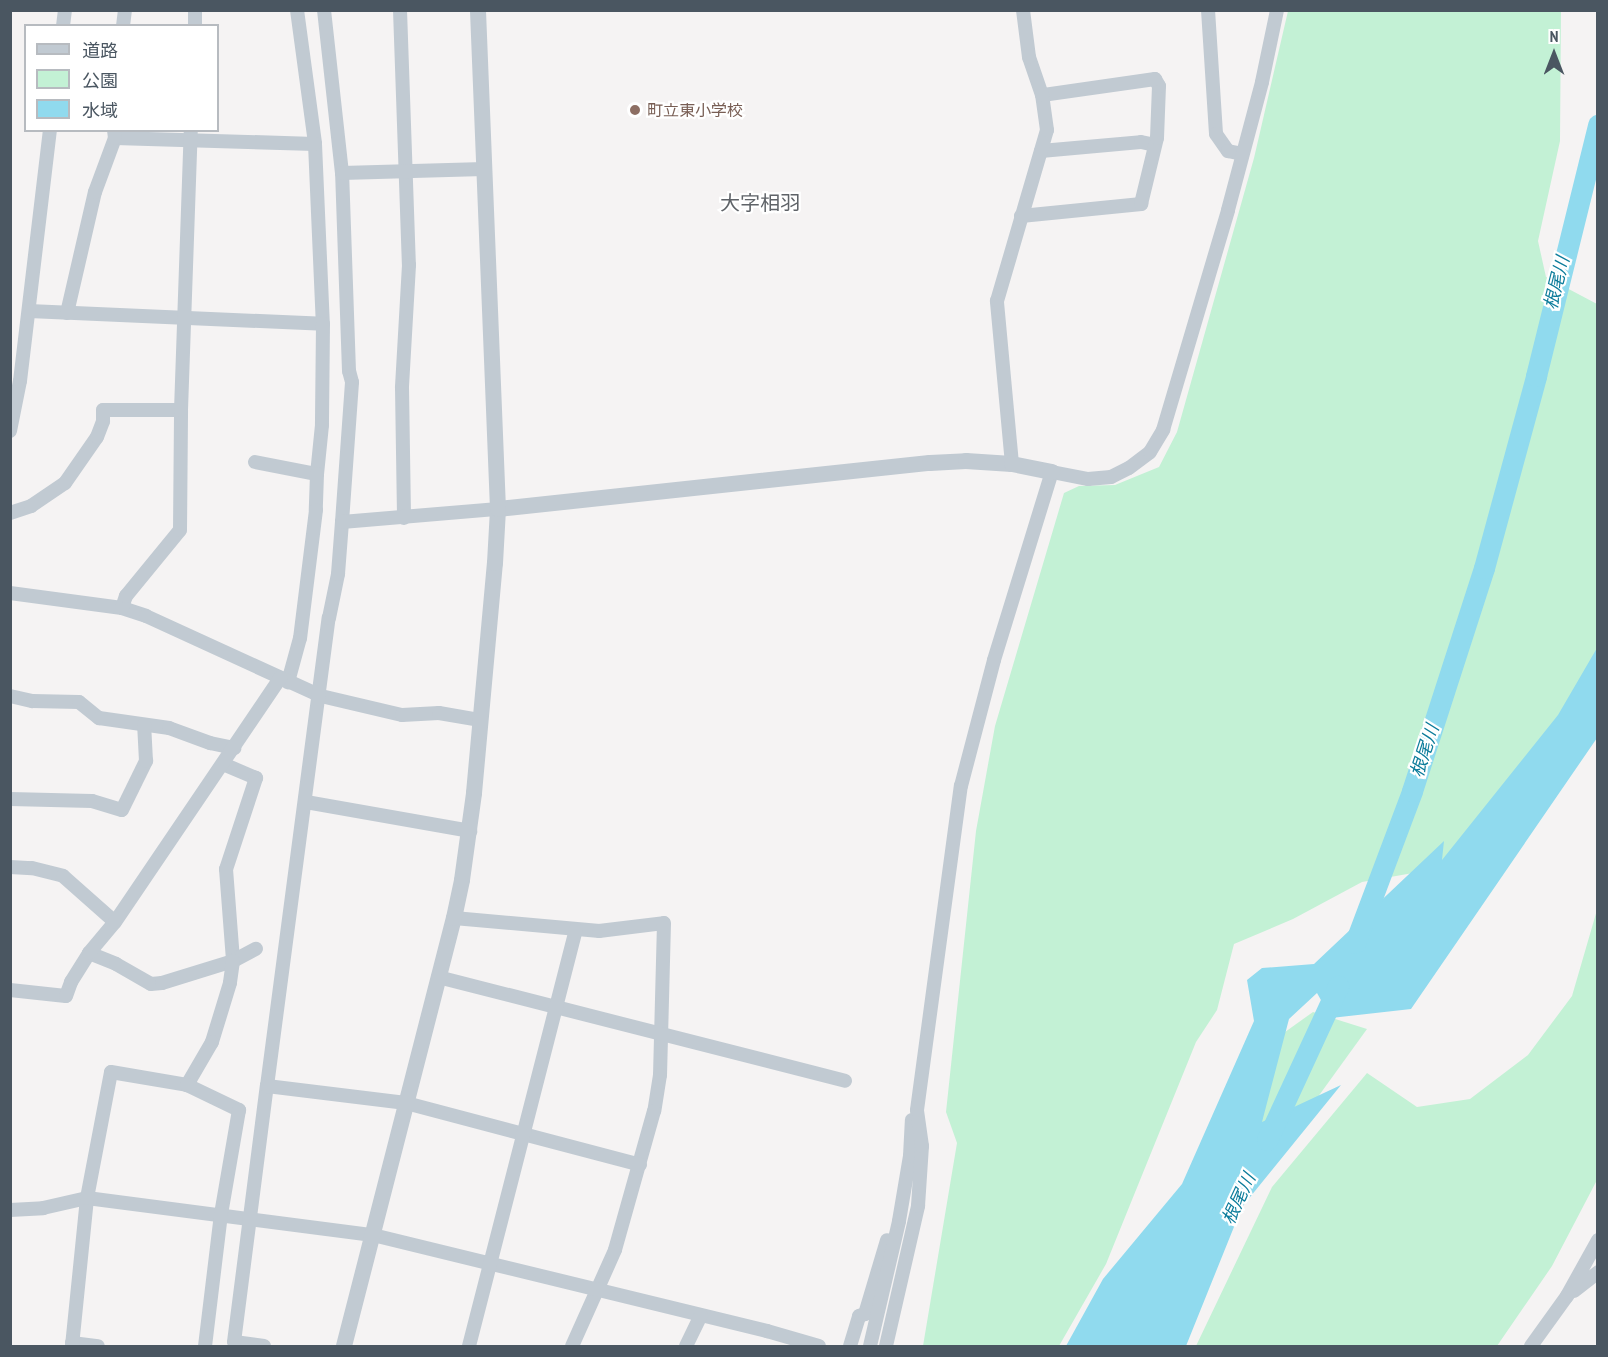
<!DOCTYPE html>
<meta charset="utf-8">
<style>
body{margin:0}
#map{position:relative;width:1608px;height:1357px;overflow:hidden;background:#f5f3f3;font-family:"PT Sans Narrow","Noto Sans JP",sans-serif}
div>[style]{position:absolute}
.green>*{inset:0;background:#c3f1d5}
.water>*{inset:0;background:#90daee}
.river>*{height:21px;margin:-10.5px;padding:0 10.5px;transform-origin:10.5px;border-radius:10.5px;background:#90daee}
.minor>*{height:14px;margin:-7px;padding:0 7px;transform-origin:7px;border-radius:7px;background:#c1cad2}
.tertiary>*{height:16px;margin:-8px;padding:0 8px;transform-origin:8px;border-radius:8px;background:#c1cad2}
.dots>*{width:16px;height:16px;translate:-50% -50%;box-sizing:border-box;border:3px solid #fff;border-radius:50%}
span{translate:-50% -50%;white-space:nowrap;text-align:center;line-height:1.15;-webkit-text-stroke:4.5px #fff;paint-order:stroke}
.education-label{font-size:16px;color:#785e54}
.left{translate:0 -50%;text-align:left}
.water-label{font-size:18px;color:#0c7c9b;font-style:italic}
.quarter-label{font-size:20px;color:#5f6368}
.frame{position:absolute;inset:0;border:12px solid #4a5661;pointer-events:none}
.legend{position:absolute;left:24px;top:24px;width:195px;height:108px;box-sizing:border-box;background:#fff;border:2px solid #b7bbc0;margin:0;padding:8px 10px;list-style:none;font-size:18px;color:#4a5661}
.legend li{display:flex;align-items:center;gap:12px;height:30px}
.legend b{width:30px;border:2px solid #b7bbc0}
.north{position:absolute;left:1524px;top:24px;width:60px;height:60px;-webkit-text-stroke:4px #fff;paint-order:stroke;rotate:0deg;font-size:16px;font-weight:700;line-height:24px;text-align:center;color:#4a5661}
.north::after{content:'';display:block;margin:auto;width:21px;height:27px;background:#4a5661;clip-path:polygon(50% 0,100% 100%,50% 72%,0 100%)}
</style>
<div id="map">
<div class="green">
<i style="clip-path:polygon(1288px 11px,1561px 11px,1560px 141px,1538px 241px,1546px 277px,1597px 304px,1598px 698px,1464px 864px,1362px 882px,1293px 919px,1234px 944px,1217px 1010px,1196px 1042px,1106px 1264px,1059px 1346px,923px 1346px,957px 1143px,946px 1112px,976px 831px,995px 726px,1064px 493px,1079px 486px,1115px 485px,1159px 467px,1177px 432px,1254px 158px)"></i>
<i style="clip-path:polygon(1597px 910px,1597px 1180px,1552px 1266px,1497px 1346px,1196px 1346px,1272px 1187px,1367px 1073px,1417px 1107px,1470px 1099px,1528px 1055px,1572px 996px)"></i>
<i style="clip-path:polygon(1313px 1012px,1367px 1029px,1281px 1148px,1218px 1173px,1243px 1062px)"></i>
</div>
<div class="water">
<i style="clip-path:polygon(1597px 648px,1597px 738px,1411px 1009px,1331px 1018px,1317px 993px,1289px 1019px,1262px 1122px,1341px 1085px,1242px 1207px,1186px 1346px,1066px 1346px,1103px 1279px,1182px 1184px,1254px 1021px,1247px 980px,1262px 968px,1314px 964px,1444px 841px,1442px 860px,1558px 715px)"></i>
</div>
<div class="river">
<i style="left:1355px;top:943px;width:162px;rotate:-69.4deg"></i>
<i style="left:1412px;top:791px;width:234px;rotate:-72.1deg"></i>
<i style="left:1484px;top:568px;width:199px;rotate:-74.8deg"></i>
<i style="left:1536px;top:376px;width:259px;rotate:-76.1deg"></i>
<i style="left:1267px;top:1140px;width:170px;rotate:-65.2deg"></i>
</div>
<div class="minor">
<i style="left:297px;top:10px;width:135px;rotate:82.3deg"></i>
<i style="left:315px;top:144px;width:180px;rotate:87.5deg"></i>
<i style="left:324px;top:10px;width:164px;rotate:83.7deg"></i>
<i style="left:400px;top:10px;width:255px;rotate:88deg"></i>
<i style="left:409px;top:265px;width:123px;rotate:93.3deg"></i>
<i style="left:402px;top:388px;width:130px;rotate:89.1deg"></i>
<i style="left:1208px;top:10px;width:124px;rotate:86.3deg"></i>
<i style="left:1216px;top:134px;width:21px;rotate:55deg"></i>
<i style="left:1228px;top:151px;width:14px;rotate:12deg"></i>
<i style="left:63px;top:26px;width:16px;rotate:-83deg"></i>
<i style="left:123px;top:26px;width:16px;rotate:-83deg"></i>
<i style="left:195px;top:26px;width:16px;rotate:-90deg"></i>
<i style="left:115px;top:138px;width:200px;rotate:1.7deg"></i>
<i style="left:1041px;top:151px;width:100px;rotate:-5.1deg"></i>
<i style="left:1141px;top:142px;width:14px;rotate:12deg"></i>
<i style="left:1021px;top:216px;width:121px;rotate:-5.7deg"></i>
<i style="left:1141px;top:204px;width:68px;rotate:-76.4deg"></i>
<i style="left:1157px;top:138px;width:52px;rotate:-87.8deg"></i>
<i style="left:1159px;top:86px;width:8px;rotate:-120deg"></i>
<i style="left:1155px;top:79px;width:114px;rotate:171.9deg"></i>
<i style="left:29px;top:311px;width:294px;rotate:2.5deg"></i>
<i style="left:323px;top:324px;width:101px;rotate:90.6deg"></i>
<i style="left:322px;top:425px;width:49px;rotate:95.8deg"></i>
<i style="left:67px;top:313px;width:124px;rotate:-77deg"></i>
<i style="left:95px;top:192px;width:58px;rotate:-69.7deg"></i>
<i style="left:115px;top:138px;width:8px;rotate:-97deg"></i>
<i style="left:10px;top:431px;width:51px;rotate:-78.7deg"></i>
<i style="left:20px;top:381px;width:253px;rotate:-83.2deg"></i>
<i style="left:255px;top:462px;width:63px;rotate:11deg"></i>
<i style="left:317px;top:474px;width:36px;rotate:92deg"></i>
<i style="left:316px;top:510px;width:129px;rotate:97.1deg"></i>
<i style="left:300px;top:638px;width:46px;rotate:105.3deg"></i>
<i style="left:1012px;top:464px;width:164px;rotate:-95.3deg"></i>
<i style="left:997px;top:301px;width:178px;rotate:-73.7deg"></i>
<i style="left:1047px;top:130px;width:35px;rotate:-98deg"></i>
<i style="left:1042px;top:95px;width:40px;rotate:-108.9deg"></i>
<i style="left:1029px;top:57px;width:47px;rotate:-97.3deg"></i>
<i style="left:10px;top:513px;width:22px;rotate:-18deg"></i>
<i style="left:31px;top:506px;width:41px;rotate:-34.1deg"></i>
<i style="left:65px;top:483px;width:56px;rotate:-55.2deg"></i>
<i style="left:97px;top:437px;width:17px;rotate:-69deg"></i>
<i style="left:103px;top:421px;width:11px;rotate:-90deg"></i>
<i style="left:103px;top:410px;width:78px"></i>
<i style="left:342px;top:522px;width:140px;rotate:-85.9deg"></i>
<i style="left:352px;top:382px;width:11px;rotate:-105deg"></i>
<i style="left:349px;top:371px;width:198px;rotate:-92deg"></i>
<i style="left:342px;top:173px;width:142px;rotate:-1.6deg"></i>
<i style="left:10px;top:593px;width:113px;rotate:7.6deg"></i>
<i style="left:122px;top:608px;width:25px;rotate:18deg"></i>
<i style="left:146px;top:616px;width:192px;rotate:24.6deg"></i>
<i style="left:321px;top:696px;width:83px;rotate:13.2deg"></i>
<i style="left:402px;top:715px;width:37px;rotate:-3deg"></i>
<i style="left:439px;top:713px;width:42px;rotate:9.7deg"></i>
<i style="left:122px;top:608px;width:13px;rotate:-72deg"></i>
<i style="left:126px;top:596px;width:85px;rotate:-50.7deg"></i>
<i style="left:180px;top:530px;width:120px;rotate:-89.5deg"></i>
<i style="left:181px;top:410px;width:280px;rotate:-88deg"></i>
<i style="left:10px;top:696px;width:23px;rotate:13deg"></i>
<i style="left:32px;top:701px;width:47px;rotate:1.2deg"></i>
<i style="left:79px;top:702px;width:26px;rotate:39deg"></i>
<i style="left:99px;top:718px;width:71px;rotate:8.1deg"></i>
<i style="left:169px;top:728px;width:44px;rotate:20.1deg"></i>
<i style="left:210px;top:743px;width:25px;rotate:12deg"></i>
<i style="left:223px;top:764px;width:36px;rotate:23deg"></i>
<i style="left:256px;top:778px;width:96px;rotate:108.2deg"></i>
<i style="left:226px;top:869px;width:92px;rotate:85.6deg"></i>
<i style="left:233px;top:961px;width:26px;rotate:-28deg"></i>
<i style="left:10px;top:799px;width:82px;rotate:1.4deg"></i>
<i style="left:92px;top:801px;width:31px;rotate:17deg"></i>
<i style="left:122px;top:810px;width:55px;rotate:-63.9deg"></i>
<i style="left:146px;top:761px;width:36px;rotate:-93deg"></i>
<i style="left:306px;top:802px;width:167px;rotate:10deg"></i>
<i style="left:10px;top:867px;width:22px;rotate:3deg"></i>
<i style="left:32px;top:868px;width:32px;rotate:14deg"></i>
<i style="left:63px;top:876px;width:69px;rotate:41.5deg"></i>
<i style="left:454px;top:918px;width:146px;rotate:5.1deg"></i>
<i style="left:599px;top:931px;width:65px;rotate:-7deg"></i>
<i style="left:664px;top:923px;width:152px;rotate:91.5deg"></i>
<i style="left:660px;top:1075px;width:36px;rotate:99deg"></i>
<i style="left:654px;top:1111px;width:144px;rotate:105.7deg"></i>
<i style="left:615px;top:1250px;width:105px;rotate:114.1deg"></i>
<i style="left:89px;top:953px;width:29px;rotate:22deg"></i>
<i style="left:116px;top:964px;width:40px;rotate:29.7deg"></i>
<i style="left:151px;top:984px;width:11px;rotate:-5deg"></i>
<i style="left:162px;top:983px;width:74px;rotate:-17.2deg"></i>
<i style="left:233px;top:961px;width:22px;rotate:98deg"></i>
<i style="left:230px;top:983px;width:62px;rotate:107deg"></i>
<i style="left:212px;top:1042px;width:50px;rotate:120.2deg"></i>
<i style="left:438px;top:977px;width:420px;rotate:14.3deg"></i>
<i style="left:10px;top:990px;width:56px;rotate:6.1deg"></i>
<i style="left:66px;top:996px;width:15px;rotate:-70deg"></i>
<i style="left:71px;top:982px;width:34px;rotate:-58deg"></i>
<i style="left:89px;top:953px;width:40px;rotate:-50deg"></i>
<i style="left:115px;top:922px;width:295px;rotate:-55.9deg"></i>
<i style="left:267px;top:1086px;width:472px;rotate:-82.5deg"></i>
<i style="left:329px;top:618px;width:45px;rotate:-78.4deg"></i>
<i style="left:338px;top:574px;width:52px;rotate:-85.6deg"></i>
<i style="left:342px;top:522px;width:157px;rotate:-4.8deg"></i>
<i style="left:10px;top:1210px;width:33px;rotate:-3deg"></i>
<i style="left:43px;top:1208px;width:45px;rotate:-12.8deg"></i>
<i style="left:87px;top:1198px;width:288px;rotate:7.4deg"></i>
<i style="left:373px;top:1235px;width:406px;rotate:13.7deg"></i>
<i style="left:767px;top:1331px;width:54px;rotate:16.1deg"></i>
<i style="left:1574px;top:1291px;width:31px;rotate:-38deg"></i>
<i style="left:72px;top:1343px;width:26px;rotate:7deg"></i>
<i style="left:72px;top:1346px;width:149px;rotate:-84.2deg"></i>
<i style="left:87px;top:1198px;width:128px;rotate:-79.2deg"></i>
<i style="left:111px;top:1072px;width:77px;rotate:9.7deg"></i>
<i style="left:187px;top:1085px;width:58px;rotate:25.7deg"></i>
<i style="left:239px;top:1110px;width:106px;rotate:99.8deg"></i>
<i style="left:221px;top:1214px;width:133px;rotate:96.9deg"></i>
<i style="left:264px;top:1346px;width:30px;rotate:-172deg"></i>
<i style="left:234px;top:1342px;width:258px;rotate:-82.7deg"></i>
<i style="left:267px;top:1086px;width:140px;rotate:7deg"></i>
<i style="left:406px;top:1103px;width:242px;rotate:14.8deg"></i>
<i style="left:469px;top:1346px;width:430px;rotate:-75.6deg"></i>
<i style="left:686px;top:1346px;width:34px;rotate:-64deg"></i>
<i style="left:850px;top:1346px;width:31px;rotate:-73deg"></i>
<i style="left:859px;top:1316px;width:6px;rotate:-18deg"></i>
<i style="left:865px;top:1314px;width:77px;rotate:-73.4deg"></i>
<i style="left:870px;top:1346px;width:128px;rotate:-76.9deg"></i>
<i style="left:899px;top:1221px;width:66px;rotate:-80.4deg"></i>
<i style="left:910px;top:1156px;width:36px;rotate:-87deg"></i>
<i style="left:886px;top:1346px;width:144px;rotate:-77.1deg"></i>
<i style="left:918px;top:1206px;width:60px;rotate:-86.2deg"></i>
<i style="left:922px;top:1146px;width:36px;rotate:-98deg"></i>
<i style="left:917px;top:1110px;width:327px;rotate:-82.3deg"></i>
<i style="left:961px;top:786px;width:130px;rotate:-75.3deg"></i>
<i style="left:994px;top:660px;width:197px;rotate:-72.9deg"></i>
<i style="left:1052px;top:472px;width:37px;rotate:11deg"></i>
<i style="left:1088px;top:479px;width:23px;rotate:-5deg"></i>
<i style="left:1111px;top:477px;width:20px;rotate:-27deg"></i>
<i style="left:1129px;top:468px;width:26px;rotate:-37deg"></i>
<i style="left:1150px;top:452px;width:26px;rotate:-59deg"></i>
<i style="left:1163px;top:430px;width:229px;rotate:-73.5deg"></i>
<i style="left:1228px;top:210px;width:132px;rotate:-75.1deg"></i>
<i style="left:1262px;top:82px;width:74px;rotate:-78.2deg"></i>
<i style="left:1531px;top:1346px;width:62px;rotate:-54.2deg"></i>
<i style="left:1567px;top:1296px;width:64px;rotate:-61deg"></i>
</div>
<div class="tertiary">
<i style="left:498px;top:509px;width:434px;rotate:-6.1deg"></i>
<i style="left:930px;top:463px;width:36px;rotate:-3deg"></i>
<i style="left:966px;top:461px;width:46px;rotate:3.7deg"></i>
<i style="left:1012px;top:464px;width:41px;rotate:11.3deg"></i>
<i style="left:344px;top:1346px;width:442px;rotate:-75.6deg"></i>
<i style="left:454px;top:918px;width:39px;rotate:-78deg"></i>
<i style="left:462px;top:880px;width:88px;rotate:-82.1deg"></i>
<i style="left:474px;top:793px;width:231px;rotate:-84.8deg"></i>
<i style="left:495px;top:563px;width:54px;rotate:-86.8deg"></i>
<i style="left:498px;top:509px;width:499px;rotate:-92.3deg"></i>
</div>
<div class="dots">
<i style="left:635px;top:110px;background:#8d6e63"></i>
</div>
<div class="education-label">
<span class="left" style="left:647px;top:110px">町立東小学校</span>
</div>
<div class="water-label">
<span style="left:1557px;top:283px;rotate:-76deg">根尾川</span>
<span style="left:1425px;top:751px;rotate:-72deg">根尾川</span>
<span style="left:1239px;top:1199px;rotate:-65deg">根尾川</span>
</div>
<div class="quarter-label">
<span style="left:760px;top:203px">大字相羽</span>
</div>
<div class="frame"></div>
<ul class="legend">
<li><b style="height:8px;background:#c1cad2"></b>道路</li>
<li><b style="height:16px;background:#c3f1d5"></b>公園</li>
<li><b style="height:16px;background:#90daee"></b>水域</li>
</ul>
<div class="north">N</div>
</div>
